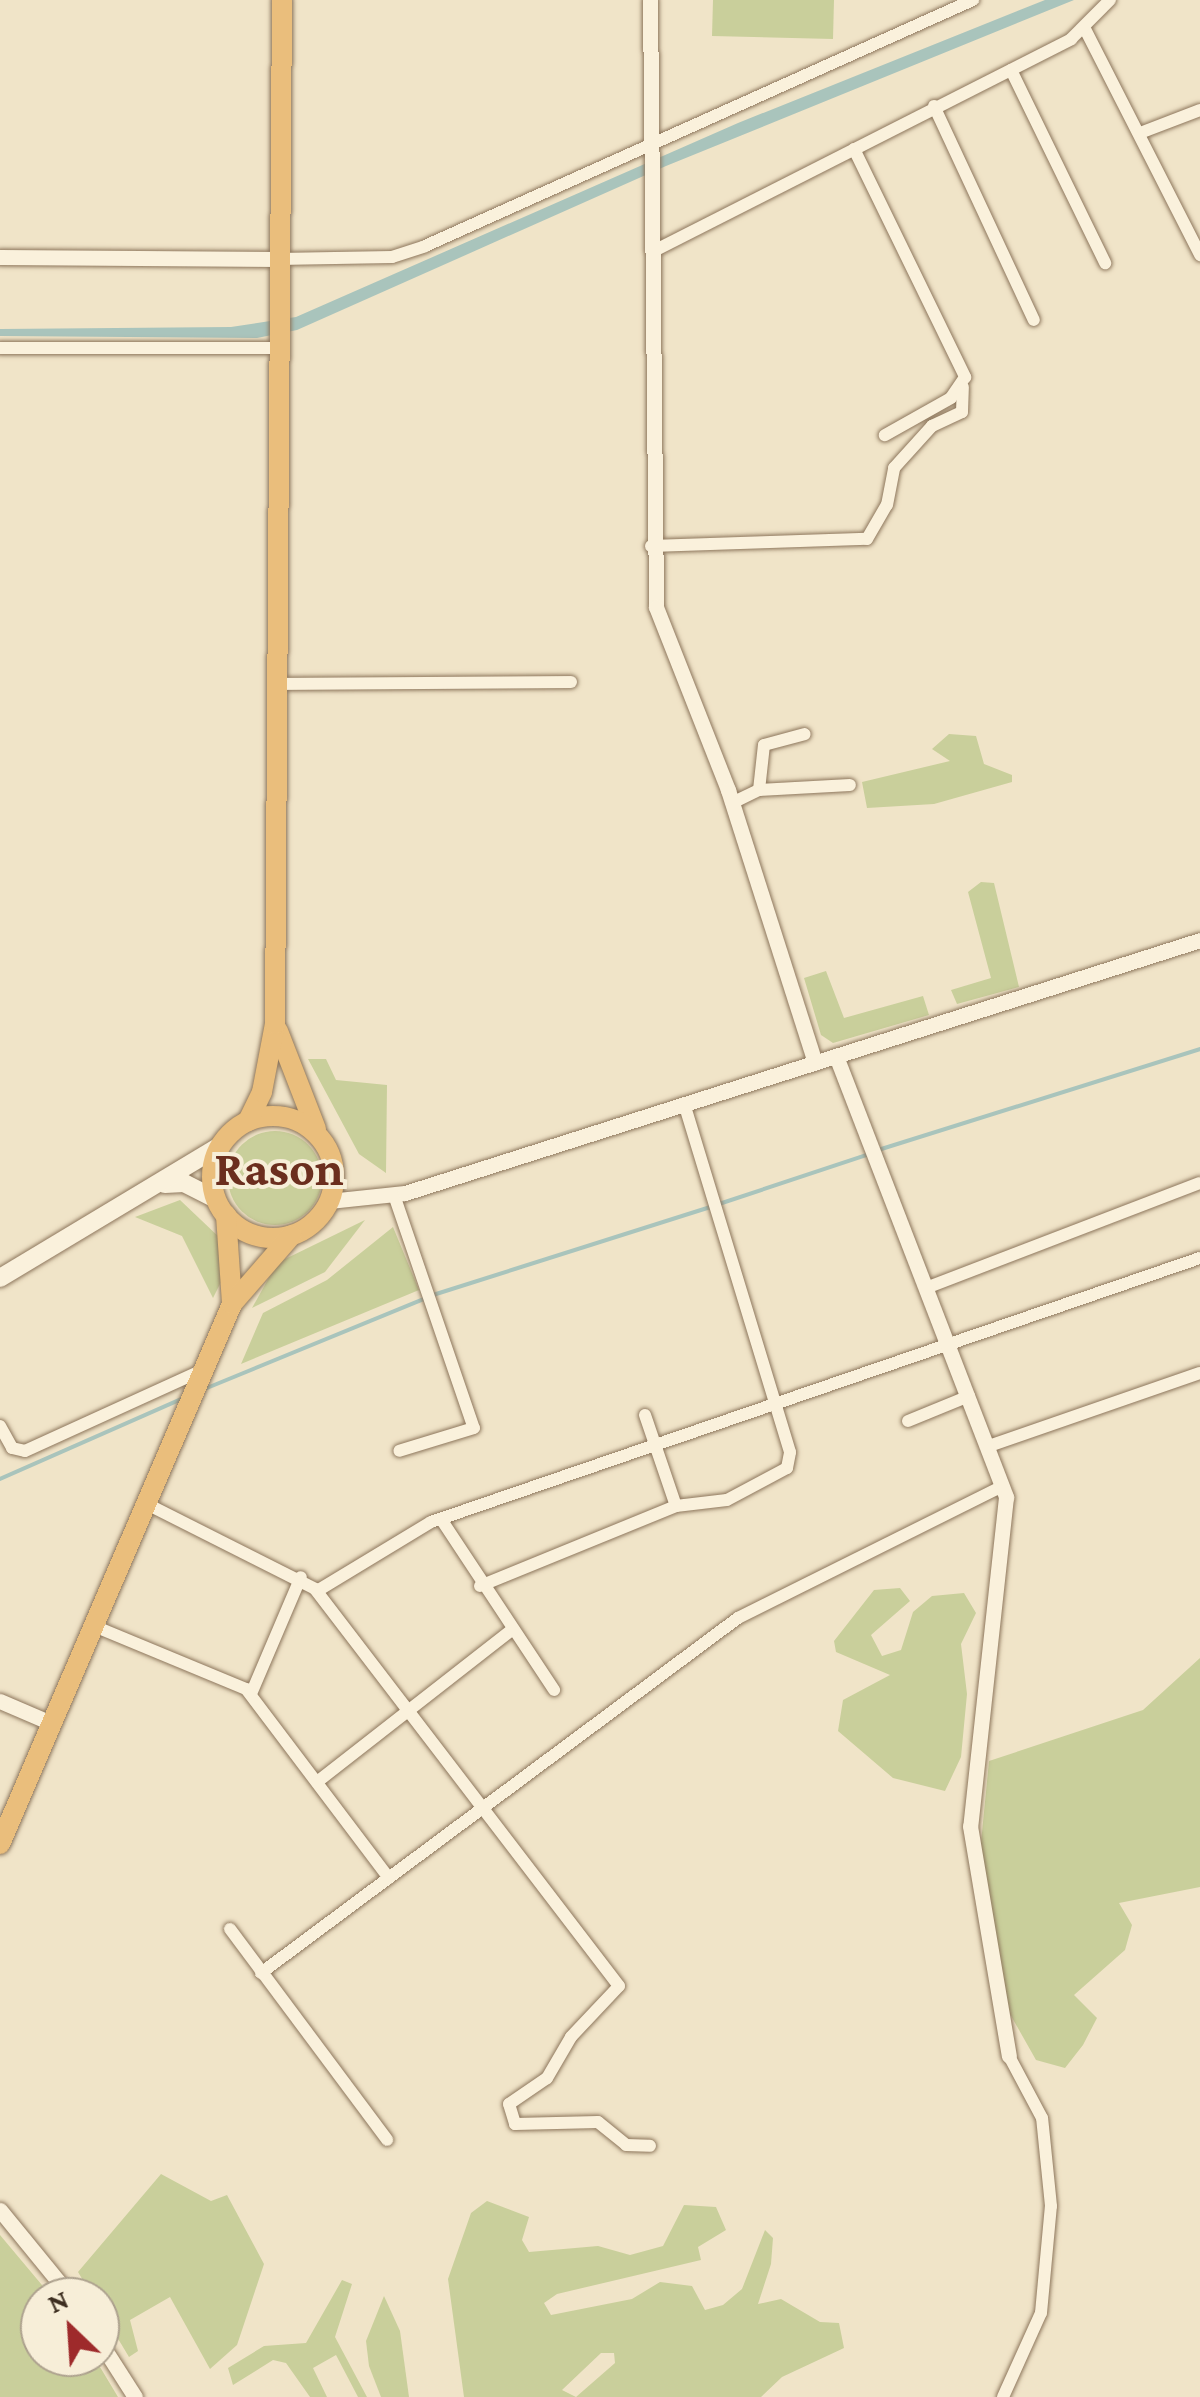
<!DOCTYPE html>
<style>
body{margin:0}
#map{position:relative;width:1200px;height:2397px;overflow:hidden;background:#f0e4c8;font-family:"Crimson Pro",serif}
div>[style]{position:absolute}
.green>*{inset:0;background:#c9cf9b}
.round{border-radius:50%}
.water>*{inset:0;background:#a9c4bc}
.stream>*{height:4px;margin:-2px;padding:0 2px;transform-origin:2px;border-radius:2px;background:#a9c4bc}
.roads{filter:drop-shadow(0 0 2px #8d765c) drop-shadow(0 0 2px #8d765c)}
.minor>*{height:12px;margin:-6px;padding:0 6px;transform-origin:6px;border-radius:6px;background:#faf1dc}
.tertiary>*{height:15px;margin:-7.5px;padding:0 7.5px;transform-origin:7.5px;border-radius:7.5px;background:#faf1dc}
.secondary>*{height:18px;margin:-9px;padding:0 9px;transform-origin:9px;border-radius:9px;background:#faf1dc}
.trunk>*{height:20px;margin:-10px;padding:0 10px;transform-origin:10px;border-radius:10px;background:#eabe7c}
.trunk>.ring{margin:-10px;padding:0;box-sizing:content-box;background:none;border:20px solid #eabe7c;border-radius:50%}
span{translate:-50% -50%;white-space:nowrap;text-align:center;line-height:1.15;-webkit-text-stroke:8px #f7eed8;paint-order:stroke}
.town-label{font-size:50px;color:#6b2e1e;font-weight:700}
.north{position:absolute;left:20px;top:2277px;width:100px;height:100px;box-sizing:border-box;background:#f7eed8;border:2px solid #ada18e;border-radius:50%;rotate:335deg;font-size:28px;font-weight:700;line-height:40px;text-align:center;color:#3d2e20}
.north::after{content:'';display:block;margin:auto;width:35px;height:45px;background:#9e2a2b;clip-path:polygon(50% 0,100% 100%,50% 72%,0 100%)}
</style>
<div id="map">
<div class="green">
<i style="clip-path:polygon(713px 0,834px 0,833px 39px,712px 36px)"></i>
<i style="clip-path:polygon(949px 734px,976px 736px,984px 764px,1012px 775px,1012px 782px,934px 804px,867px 808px,862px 782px,950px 761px,932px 749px)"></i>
<i style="clip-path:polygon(981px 882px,994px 883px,1019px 987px,957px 1004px,951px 990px,991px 978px,968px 892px)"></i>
<i style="clip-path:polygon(826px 971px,844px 1018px,923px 996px,929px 1015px,833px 1043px,821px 1035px,804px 978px)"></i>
<i style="clip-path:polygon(308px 1059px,326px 1059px,336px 1080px,387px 1085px,386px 1173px,359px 1154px)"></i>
<i class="round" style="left:228px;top:1131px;width:94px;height:94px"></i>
<i style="clip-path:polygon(180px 1200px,220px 1238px,222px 1280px,213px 1298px,182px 1236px,135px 1217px)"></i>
<i style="clip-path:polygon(365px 1220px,325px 1272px,252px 1308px,277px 1263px)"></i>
<i style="clip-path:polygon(393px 1227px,419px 1290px,241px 1364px,263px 1313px,327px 1280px)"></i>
<i style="clip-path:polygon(900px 1588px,910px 1601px,871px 1635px,882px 1656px,901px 1650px,913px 1612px,932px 1596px,964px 1593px,976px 1613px,961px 1644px,967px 1694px,961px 1757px,945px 1791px,893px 1778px,838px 1731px,843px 1700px,890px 1675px,836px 1652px,834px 1641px,874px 1590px)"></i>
<i style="clip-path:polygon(1200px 1658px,1200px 1887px,1119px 1903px,1132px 1925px,1125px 1950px,1074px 1995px,1097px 2018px,1083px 2045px,1065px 2068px,1036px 2060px,1010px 2014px,980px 1853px,989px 1761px,1143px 1710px)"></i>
<i style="clip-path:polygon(161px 2174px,211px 2201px,227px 2195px,264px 2264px,237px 2345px,210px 2369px,170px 2297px,130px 2320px,138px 2351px,129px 2357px,78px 2272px)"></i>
<i style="clip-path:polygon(487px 2201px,529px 2217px,522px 2240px,529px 2252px,598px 2246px,630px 2255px,663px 2246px,684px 2205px,716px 2207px,726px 2230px,698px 2247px,701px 2260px,557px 2294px,544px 2303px,551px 2315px,632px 2299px,660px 2282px,692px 2286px,705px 2310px,723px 2305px,742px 2289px,765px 2230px,773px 2238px,771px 2264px,758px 2304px,781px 2299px,820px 2322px,839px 2323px,844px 2348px,782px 2377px,761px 2397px,576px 2397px,615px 2363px,614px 2353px,601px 2353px,562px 2390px,576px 2397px,464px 2397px,448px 2279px,471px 2213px)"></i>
<i style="clip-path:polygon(0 2235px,52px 2297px,40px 2297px,40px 2357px,94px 2357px,118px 2397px,0 2397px)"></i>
<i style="clip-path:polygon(342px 2280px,352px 2284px,335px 2337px,367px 2397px,358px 2397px,336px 2355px,313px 2368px,327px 2397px,310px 2397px,286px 2363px,273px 2360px,233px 2385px,228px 2368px,264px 2346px,306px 2343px)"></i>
<i style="clip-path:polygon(384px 2296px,400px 2331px,409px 2397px,381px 2397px,369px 2366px,366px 2341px)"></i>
</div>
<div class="water">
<i style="clip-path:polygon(1045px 0,1074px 0,666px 166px,297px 330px,257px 338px,0 336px,0 329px,231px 327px,296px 317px,738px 123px)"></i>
</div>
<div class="stream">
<i style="left:875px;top:1151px;width:341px;rotate:-17.4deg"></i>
<i style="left:719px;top:1204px;width:155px;rotate:-18.4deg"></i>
<i style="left:433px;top:1295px;width:291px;rotate:-17.6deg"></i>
<i style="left:202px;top:1390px;width:240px;rotate:-22.3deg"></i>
<i style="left:0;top:1479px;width:201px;rotate:-23.8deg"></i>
</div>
<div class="roads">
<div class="minor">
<i style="left:1085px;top:29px;width:254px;rotate:63deg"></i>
<i style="left:1011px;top:70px;width:215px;rotate:64deg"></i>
<i style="left:934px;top:106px;width:236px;rotate:65deg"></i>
<i style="left:1140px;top:133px;width:64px;rotate:-21deg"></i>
<i style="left:854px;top:149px;width:254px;rotate:64deg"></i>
<i style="left:965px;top:377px;width:25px;rotate:124deg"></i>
<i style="left:951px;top:398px;width:76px;rotate:150.7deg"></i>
<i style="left:652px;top:252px;width:470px;rotate:-26.9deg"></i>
<i style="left:1071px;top:39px;width:55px;rotate:-45deg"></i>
<i style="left:278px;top:259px;width:114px;rotate:-1deg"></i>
<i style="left:392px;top:257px;width:35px;rotate:-18deg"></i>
<i style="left:425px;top:246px;width:601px;rotate:-24.18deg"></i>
<i style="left:0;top:348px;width:278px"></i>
<i style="left:651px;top:546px;width:216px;rotate:-1.9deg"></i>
<i style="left:867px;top:539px;width:39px;rotate:-60deg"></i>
<i style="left:887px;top:505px;width:38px;rotate:-79deg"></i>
<i style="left:894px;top:468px;width:57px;rotate:-47.9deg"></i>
<i style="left:932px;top:426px;width:33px;rotate:-25deg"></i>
<i style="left:962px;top:412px;width:25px;rotate:-88deg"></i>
<i style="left:277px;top:684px;width:294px;rotate:-0.4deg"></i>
<i style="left:759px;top:790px;width:45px;rotate:-83.7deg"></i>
<i style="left:764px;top:745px;width:42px;rotate:-15deg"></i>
<i style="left:732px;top:803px;width:30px;rotate:-26deg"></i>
<i style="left:759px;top:790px;width:91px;rotate:-3.1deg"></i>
<i style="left:394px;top:1195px;width:246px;rotate:71.1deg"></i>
<i style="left:474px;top:1428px;width:78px;rotate:163deg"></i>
<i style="left:926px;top:1288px;width:293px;rotate:-21deg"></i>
<i style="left:645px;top:1415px;width:96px;rotate:71.2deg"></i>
<i style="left:676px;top:1506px;width:51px;rotate:-6.7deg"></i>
<i style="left:727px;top:1500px;width:68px;rotate:-28.1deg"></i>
<i style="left:787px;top:1468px;width:16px;rotate:-79deg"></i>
<i style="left:790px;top:1452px;width:364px;rotate:-106.9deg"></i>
<i style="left:908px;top:1421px;width:66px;rotate:-22.3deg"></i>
<i style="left:0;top:1426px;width:25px;rotate:61deg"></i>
<i style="left:12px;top:1448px;width:13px;rotate:13deg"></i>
<i style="left:25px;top:1451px;width:196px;rotate:-24.5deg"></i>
<i style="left:989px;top:1446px;width:223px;rotate:-19.1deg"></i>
<i style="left:147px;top:1504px;width:188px;rotate:26.8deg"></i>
<i style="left:315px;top:1589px;width:500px;rotate:52.56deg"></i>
<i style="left:619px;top:1986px;width:70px;rotate:133.3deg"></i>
<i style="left:571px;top:2037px;width:48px;rotate:120.3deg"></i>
<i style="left:547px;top:2078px;width:46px;rotate:145.6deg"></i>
<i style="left:509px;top:2104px;width:21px;rotate:73deg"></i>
<i style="left:515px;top:2124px;width:83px;rotate:-1.4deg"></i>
<i style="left:598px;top:2122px;width:36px;rotate:39deg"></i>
<i style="left:626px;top:2145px;width:24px;rotate:2deg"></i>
<i style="left:441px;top:1519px;width:205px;rotate:56.5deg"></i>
<i style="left:480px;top:1586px;width:212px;rotate:-22.2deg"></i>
<i style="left:317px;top:1591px;width:133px;rotate:-31.2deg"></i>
<i style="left:431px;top:1522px;width:813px;rotate:-18.95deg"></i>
<i style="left:94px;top:1626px;width:165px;rotate:22.5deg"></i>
<i style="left:246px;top:1689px;width:237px;rotate:52.9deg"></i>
<i style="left:251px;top:1694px;width:127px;rotate:-66.9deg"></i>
<i style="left:317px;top:1782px;width:245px;rotate:-38deg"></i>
<i style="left:230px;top:1929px;width:263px;rotate:53.3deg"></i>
<i style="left:261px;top:1973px;width:595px;rotate:-36.66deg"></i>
<i style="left:738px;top:1618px;width:296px;rotate:-26.5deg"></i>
<i style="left:1003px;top:2397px;width:92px;rotate:-65.7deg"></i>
<i style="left:1041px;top:2313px;width:107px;rotate:-84.7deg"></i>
<i style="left:1051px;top:2206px;width:88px;rotate:-95.8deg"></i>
<i style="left:1042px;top:2118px;width:70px;rotate:-118deg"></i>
</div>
<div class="tertiary">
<i style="left:650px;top:0;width:607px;rotate:89.43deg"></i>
<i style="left:656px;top:607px;width:197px;rotate:68.5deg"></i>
<i style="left:728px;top:790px;width:286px;rotate:72.3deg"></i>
<i style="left:0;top:257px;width:278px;rotate:0.4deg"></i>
<i style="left:836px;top:1056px;width:473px;rotate:68.9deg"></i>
<i style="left:1006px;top:1497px;width:331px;rotate:96.2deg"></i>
<i style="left:970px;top:1826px;width:233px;rotate:80.4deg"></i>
<i style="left:329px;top:1201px;width:76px;rotate:-6deg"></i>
<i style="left:405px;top:1193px;width:834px;rotate:-17.65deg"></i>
<i style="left:0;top:1701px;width:56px;rotate:23.3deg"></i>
<i style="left:0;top:2210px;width:112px;rotate:50.8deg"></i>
<i style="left:100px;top:2342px;width:65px;rotate:57.5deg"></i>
</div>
<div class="secondary">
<i style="left:165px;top:1184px;width:19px;rotate:-3deg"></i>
<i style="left:184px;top:1183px;width:36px;rotate:27deg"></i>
<i style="left:0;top:1278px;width:258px;rotate:-31deg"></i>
</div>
<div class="trunk">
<i style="left:278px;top:1031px;width:105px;rotate:68.8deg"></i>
<i class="ring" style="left:212px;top:1116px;width:102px;height:102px"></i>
<i style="left:248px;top:1121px;width:32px;rotate:-64deg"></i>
<i style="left:262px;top:1092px;width:69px;rotate:-79.2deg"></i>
<i style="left:275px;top:1024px;width:1024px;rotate:-89.61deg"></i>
<i style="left:226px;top:1215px;width:88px;rotate:86.1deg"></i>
<i style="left:0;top:1844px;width:588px;rotate:-66.75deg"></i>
<i style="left:232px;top:1304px;width:91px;rotate:-49deg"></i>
</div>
</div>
<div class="town-label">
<span style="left:279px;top:1169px">Rason</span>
</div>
<div class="north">N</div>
</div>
